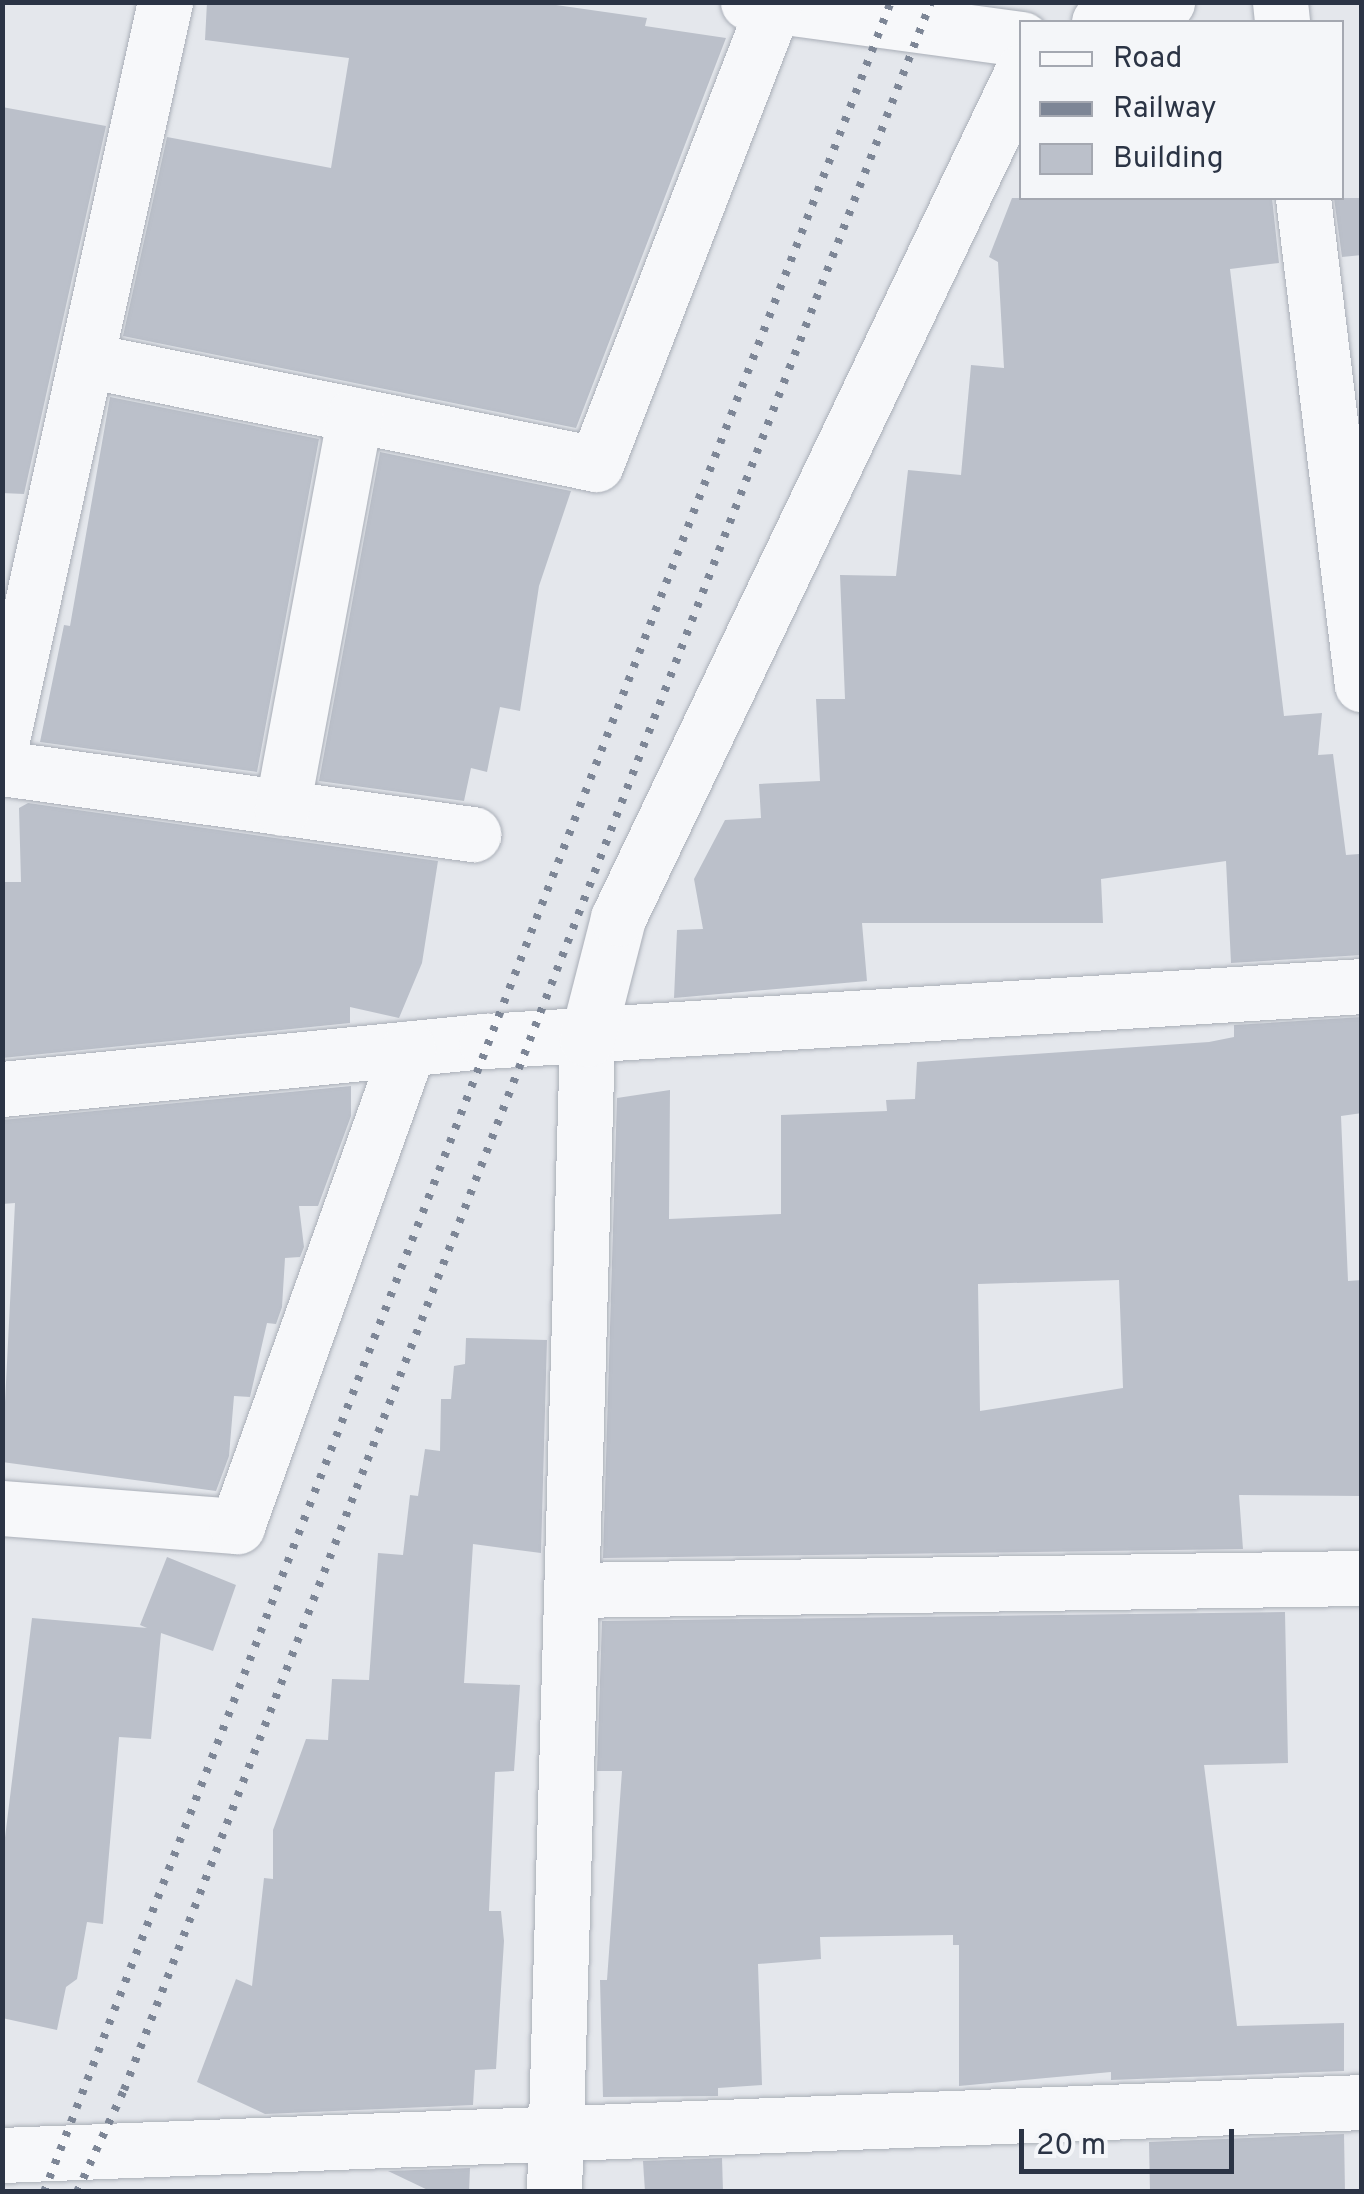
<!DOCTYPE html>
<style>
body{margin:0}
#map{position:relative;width:1364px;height:2194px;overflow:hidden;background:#e4e7ec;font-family:Overpass,sans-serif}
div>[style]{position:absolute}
.building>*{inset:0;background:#bbc0ca}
.roads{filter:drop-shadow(0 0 2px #a9aeb7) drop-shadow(0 0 2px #a9aeb7)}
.minor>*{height:55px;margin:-27.5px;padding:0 27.5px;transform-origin:27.5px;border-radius:27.5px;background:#f7f8fa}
.rail>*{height:8px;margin-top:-4px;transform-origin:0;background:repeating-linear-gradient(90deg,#7d8696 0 5px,transparent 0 15px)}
span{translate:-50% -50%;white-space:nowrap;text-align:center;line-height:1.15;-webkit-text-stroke:8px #f4f6f9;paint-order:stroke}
.frame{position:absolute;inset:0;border:5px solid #2b3445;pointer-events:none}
.legend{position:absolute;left:1019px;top:20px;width:325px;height:180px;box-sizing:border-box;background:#f4f6f9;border:2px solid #a4a8b1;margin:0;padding:12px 18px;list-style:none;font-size:30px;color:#2b3445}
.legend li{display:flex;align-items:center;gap:20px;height:50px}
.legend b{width:50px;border:2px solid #a4a8b1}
.scale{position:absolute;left:1019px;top:2129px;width:215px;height:45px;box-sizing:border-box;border:5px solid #2b3445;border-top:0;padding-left:12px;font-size:30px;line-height:35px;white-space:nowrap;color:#2b3445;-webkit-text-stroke:8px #f4f6f9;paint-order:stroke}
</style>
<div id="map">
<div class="building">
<i style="clip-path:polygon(207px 2px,535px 2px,647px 18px,645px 26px,726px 38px,576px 428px,123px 336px,167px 137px,331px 168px,349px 58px,205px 40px)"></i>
<i style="clip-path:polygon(2px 107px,106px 126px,24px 494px,2px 493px)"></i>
<i style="clip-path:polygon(1012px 198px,1272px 198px,1279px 263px,1230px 269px,1284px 716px,1322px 713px,1318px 755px,1333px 754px,1346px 855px,1359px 854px,1362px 955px,1231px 963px,1226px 861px,1101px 879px,1103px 923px,862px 923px,867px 981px,674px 998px,677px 930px,703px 929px,694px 879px,725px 820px,761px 818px,759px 784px,820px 781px,816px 699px,845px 699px,840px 575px,896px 576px,908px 470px,961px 475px,971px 365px,1004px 368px,998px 262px,989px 257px)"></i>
<i style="clip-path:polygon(1334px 198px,1362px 198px,1362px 255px,1342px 257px)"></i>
<i style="clip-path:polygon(110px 397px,319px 439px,257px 772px,40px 742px,64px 625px,70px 626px)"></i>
<i style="clip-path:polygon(380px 452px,571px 491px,539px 586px,520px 711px,500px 707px,487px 772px,471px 768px,464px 801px,319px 781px)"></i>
<i style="clip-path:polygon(28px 803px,438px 861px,422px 963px,399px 1018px,350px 1007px,350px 1023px,2px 1058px,5px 882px,21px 882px,19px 808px)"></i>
<i style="clip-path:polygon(evenodd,1362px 1017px,1362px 1113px,1341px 1116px,1348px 1281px,1362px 1280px,1362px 1496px,1239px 1495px,1243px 1549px,603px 1558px,617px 1098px,670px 1090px,669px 1219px,781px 1214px,781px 1115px,887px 1111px,886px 1100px,915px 1099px,917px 1062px,1209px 1042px,1234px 1037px,1234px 1025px,1362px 1017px,1119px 1280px,1123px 1388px,980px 1411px,978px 1284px,1119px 1280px)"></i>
<i style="clip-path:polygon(351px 1086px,351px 1116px,318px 1206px,299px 1206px,304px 1247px,300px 1257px,285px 1258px,282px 1307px,276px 1324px,267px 1323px,250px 1397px,234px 1396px,229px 1456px,216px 1491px,2px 1462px,15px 1203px,2px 1204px,2px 1120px)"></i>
<i style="clip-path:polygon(466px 1338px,547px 1340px,541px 1553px,473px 1544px,464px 1683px,520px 1685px,514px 1771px,495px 1772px,489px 1911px,501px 1911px,504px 1941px,496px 2069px,475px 2070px,473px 2105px,265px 2114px,197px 2082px,236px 1979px,252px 1986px,264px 1878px,273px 1879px,273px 1830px,306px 1739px,328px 1740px,332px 1679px,369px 1680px,378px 1553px,403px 1555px,410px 1495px,418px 1496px,425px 1449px,440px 1451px,441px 1399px,451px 1399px,454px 1366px,465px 1364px)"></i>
<i style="clip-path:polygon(167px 1557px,236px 1585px,213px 1651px,161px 1633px,151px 1739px,119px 1737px,103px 1924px,87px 1922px,77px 1979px,66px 1987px,57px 2030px,2px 2018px,2px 1862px,32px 1618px,147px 1628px,140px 1625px)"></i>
<i style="clip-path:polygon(1285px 1612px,1288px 1763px,1204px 1765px,1237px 2026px,1344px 2023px,1344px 2071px,1111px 2080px,1111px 2072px,959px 2086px,959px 1945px,953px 1945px,953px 1935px,820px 1937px,821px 1959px,758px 1964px,762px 2085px,718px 2088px,718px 2096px,603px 2097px,600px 1980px,607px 1980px,622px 1771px,597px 1771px,602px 1621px)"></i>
<i style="clip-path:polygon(1344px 2134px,1345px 2192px,1150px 2192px,1149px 2142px)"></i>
<i style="clip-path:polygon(722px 2158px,723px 2192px,645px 2192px,643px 2161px)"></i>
<i style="clip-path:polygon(470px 2168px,469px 2192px,432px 2192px,388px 2171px)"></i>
</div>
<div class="roads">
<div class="minor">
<i style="left:748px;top:2px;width:276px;rotate:7.7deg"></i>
<i style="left:1280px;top:2px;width:20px;rotate:84deg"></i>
<i style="left:1099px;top:22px;width:71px;rotate:-16.4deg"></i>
<i style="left:1303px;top:198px;width:490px;rotate:83.1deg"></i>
<i style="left:86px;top:360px;width:520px;rotate:11.53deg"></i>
<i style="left:596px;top:464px;width:490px;rotate:-68.8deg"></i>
<i style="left:2px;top:739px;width:755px;rotate:-77.53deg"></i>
<i style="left:2px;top:768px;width:476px;rotate:8deg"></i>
<i style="left:282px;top:808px;width:400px;rotate:-79.5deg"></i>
<i style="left:2px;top:1089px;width:486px;rotate:-5.7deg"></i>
<i style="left:486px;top:1041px;width:878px;rotate:-3.59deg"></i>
<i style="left:2px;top:1508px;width:236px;rotate:4.4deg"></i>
<i style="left:237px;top:1526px;width:507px;rotate:-70.28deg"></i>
<i style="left:571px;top:1590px;width:791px;rotate:-0.87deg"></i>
<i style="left:2px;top:2155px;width:1361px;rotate:-2.23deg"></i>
<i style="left:554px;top:2192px;width:1153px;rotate:-88.36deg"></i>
<i style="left:587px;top:1039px;width:125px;rotate:-75.6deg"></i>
<i style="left:618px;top:918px;width:938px;rotate:-64.47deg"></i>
</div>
</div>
<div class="rail">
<i style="left:44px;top:2192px;width:2348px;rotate:-68.86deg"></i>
<i style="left:77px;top:2192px;width:112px;rotate:-65.3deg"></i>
<i style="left:124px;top:2090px;width:2239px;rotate:-68.87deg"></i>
</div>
<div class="frame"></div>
<ul class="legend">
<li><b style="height:12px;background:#f7f8fa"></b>Road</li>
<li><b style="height:12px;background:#7d8696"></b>Railway</li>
<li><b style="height:28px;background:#bbc0ca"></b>Building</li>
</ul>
<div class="scale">20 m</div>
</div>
